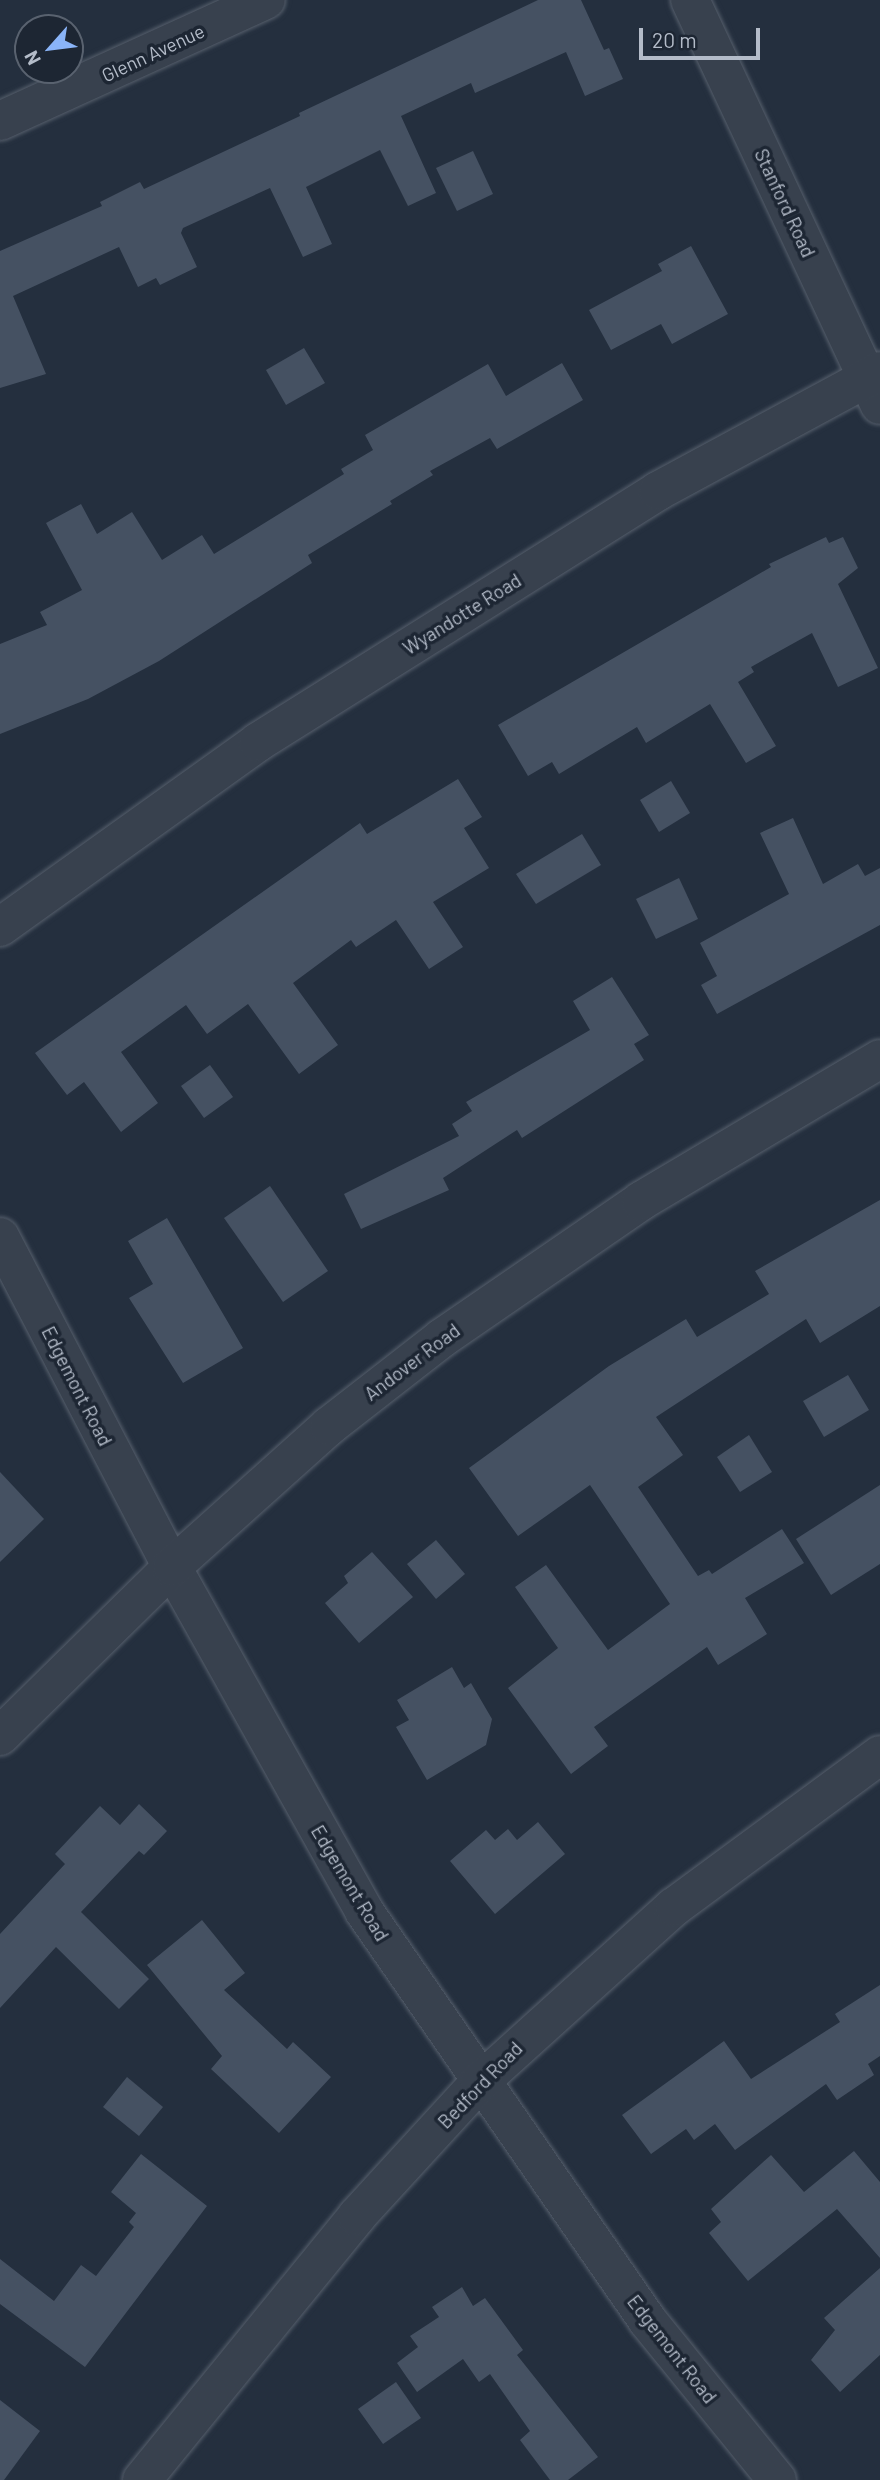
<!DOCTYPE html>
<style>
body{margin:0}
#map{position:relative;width:880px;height:2480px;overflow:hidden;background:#242f3e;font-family:Barlow,sans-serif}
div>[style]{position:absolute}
.building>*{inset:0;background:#455162}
.roads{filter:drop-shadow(0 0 2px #565f6c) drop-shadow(0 0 2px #565f6c)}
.minor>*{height:38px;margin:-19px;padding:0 19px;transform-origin:19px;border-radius:19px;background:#38414e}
span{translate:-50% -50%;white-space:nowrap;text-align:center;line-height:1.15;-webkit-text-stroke:7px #1d2633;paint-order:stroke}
.street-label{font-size:19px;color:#b4bcc9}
.north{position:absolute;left:14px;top:14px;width:70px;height:70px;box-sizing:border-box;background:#1d2633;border:2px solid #59626f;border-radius:50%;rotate:242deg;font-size:19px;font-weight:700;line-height:28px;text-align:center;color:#b4bcc9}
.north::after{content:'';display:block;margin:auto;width:24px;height:32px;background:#8ab4f8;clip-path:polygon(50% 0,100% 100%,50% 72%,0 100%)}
.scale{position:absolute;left:639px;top:28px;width:121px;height:32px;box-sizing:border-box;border:4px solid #b4bcc9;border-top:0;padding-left:9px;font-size:21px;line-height:24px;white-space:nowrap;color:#b4bcc9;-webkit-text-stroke:5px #1d2633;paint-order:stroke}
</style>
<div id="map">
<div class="building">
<i style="clip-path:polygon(538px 0,581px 0,604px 50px,609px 48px,623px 79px,585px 96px,566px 52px,475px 93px,471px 83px,401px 116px,436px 193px,408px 206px,380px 150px,306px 187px,332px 244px,303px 257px,270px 188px,183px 228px,181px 233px,197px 267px,160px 285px,156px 278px,138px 287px,119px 247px,13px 296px,46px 374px,0 388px,0 251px,102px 206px,100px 202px,140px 182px,144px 189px,300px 116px,299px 113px)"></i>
<i style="clip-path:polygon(473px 151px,493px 194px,457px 211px,436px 168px)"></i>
<i style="clip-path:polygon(691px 246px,728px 314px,672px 344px,661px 324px,611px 350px,589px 310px,662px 271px,658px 264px)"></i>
<i style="clip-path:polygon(304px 348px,325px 383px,286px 405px,266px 370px)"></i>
<i style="clip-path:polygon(562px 363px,583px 400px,497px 449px,490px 438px,430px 471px,433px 475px,390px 501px,392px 504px,308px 555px,312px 563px,159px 661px,88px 699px,0 734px,0 644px,47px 625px,40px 612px,82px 590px,46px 523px,81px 504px,97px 534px,132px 512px,162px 560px,202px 535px,214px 554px,344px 474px,341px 469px,373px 450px,365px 435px,488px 364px,506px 396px)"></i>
<i style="clip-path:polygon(826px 537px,829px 543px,843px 537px,858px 568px,838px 584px,878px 668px,838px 687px,812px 633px,751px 667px,754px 672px,738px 682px,776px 746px,746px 763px,710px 704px,646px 743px,637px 727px,559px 774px,552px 762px,528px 776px,498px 725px,771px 567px,769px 564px)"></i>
<i style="clip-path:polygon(458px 779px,482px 817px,464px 828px,489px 868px,433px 902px,463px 947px,429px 969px,396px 920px,356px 947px,351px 940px,293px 983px,338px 1045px,299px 1074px,248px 1004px,207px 1034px,186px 1005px,121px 1052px,158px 1103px,121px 1132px,84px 1082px,67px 1095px,35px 1053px,360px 823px,367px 834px)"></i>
<i style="clip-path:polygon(671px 781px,690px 813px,659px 832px,640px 800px)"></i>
<i style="clip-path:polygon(793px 818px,823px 884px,858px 864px,865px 876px,880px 868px,880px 925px,717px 1014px,701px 985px,717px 976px,700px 943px,789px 894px,760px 833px)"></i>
<i style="clip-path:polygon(582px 834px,601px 865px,536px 904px,516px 874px)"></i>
<i style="clip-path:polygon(679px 878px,698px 919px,656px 939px,636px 899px)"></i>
<i style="clip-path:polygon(612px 977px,649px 1035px,634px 1044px,644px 1060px,522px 1138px,517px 1130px,443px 1178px,449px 1190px,361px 1229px,344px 1194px,459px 1136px,452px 1124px,472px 1111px,466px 1102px,590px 1030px,573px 1001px)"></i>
<i style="clip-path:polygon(210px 1065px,233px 1097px,204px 1118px,181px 1086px)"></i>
<i style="clip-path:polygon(270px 1186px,328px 1271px,283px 1302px,224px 1218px)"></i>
<i style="clip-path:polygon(880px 1200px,880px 1306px,820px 1343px,806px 1319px,656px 1417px,683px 1455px,638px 1487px,698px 1576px,709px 1570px,712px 1574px,782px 1529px,804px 1563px,745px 1598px,767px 1634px,718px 1665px,707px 1647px,594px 1727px,608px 1746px,571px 1774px,508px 1688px,558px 1648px,515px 1587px,546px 1565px,608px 1650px,670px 1604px,590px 1485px,518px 1536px,469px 1468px,609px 1366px,686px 1319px,697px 1337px,769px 1294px,755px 1271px)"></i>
<i style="clip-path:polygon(167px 1218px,243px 1348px,183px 1383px,129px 1298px,153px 1284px,128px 1241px)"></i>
<i style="clip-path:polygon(848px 1375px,869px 1410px,824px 1437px,803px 1401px)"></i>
<i style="clip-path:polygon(749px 1435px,772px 1472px,740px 1492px,717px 1457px)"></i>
<i style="clip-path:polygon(0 1472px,44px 1519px,0 1562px)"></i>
<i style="clip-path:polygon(880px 1485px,880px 1564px,831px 1595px,796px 1539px)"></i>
<i style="clip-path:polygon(436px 1540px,465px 1574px,436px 1599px,407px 1564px)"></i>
<i style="clip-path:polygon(372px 1552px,413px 1597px,359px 1643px,325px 1603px,348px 1583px,344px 1576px)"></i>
<i style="clip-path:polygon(452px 1667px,464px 1688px,471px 1683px,492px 1719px,486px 1745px,427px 1780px,396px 1727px,409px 1720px,397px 1700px)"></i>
<i style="clip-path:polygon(139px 1804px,167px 1831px,144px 1855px,139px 1851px,81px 1912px,149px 1979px,119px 2009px,56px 1947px,0 2008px,0 1934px,65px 1864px,55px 1854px,100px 1806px,120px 1825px)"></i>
<i style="clip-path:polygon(538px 1822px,565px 1854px,495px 1914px,450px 1861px,486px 1830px,495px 1840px,508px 1829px,517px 1840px)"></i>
<i style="clip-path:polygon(202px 1920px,245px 1973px,224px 1990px,287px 2049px,293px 2042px,331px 2077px,279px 2133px,211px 2069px,222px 2056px,147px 1965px)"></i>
<i style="clip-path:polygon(880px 1985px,880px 2056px,868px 2064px,874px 2075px,837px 2100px,826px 2084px,735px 2150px,715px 2124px,694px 2140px,686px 2129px,651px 2154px,622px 2115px,724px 2041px,751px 2079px,840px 2022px,835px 2014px)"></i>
<i style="clip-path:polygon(127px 2077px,163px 2107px,139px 2136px,103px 2107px)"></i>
<i style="clip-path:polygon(854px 2151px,880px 2182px,880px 2258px,837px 2209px,748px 2281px,709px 2233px,721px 2222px,711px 2209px,771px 2155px,804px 2192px)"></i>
<i style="clip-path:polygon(141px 2154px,207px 2206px,85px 2367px,0 2304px,0 2259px,54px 2301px,81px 2265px,96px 2276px,134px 2227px,129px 2222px,136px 2213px,111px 2192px)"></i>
<i style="clip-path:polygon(880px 2268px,880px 2355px,840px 2392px,811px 2360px,835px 2330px,824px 2318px)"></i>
<i style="clip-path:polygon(462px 2287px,473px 2306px,485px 2298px,523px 2350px,517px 2355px,598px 2457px,568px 2480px,550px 2480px,520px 2440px,530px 2431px,490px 2374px,479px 2382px,463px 2359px,417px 2392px,397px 2363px,418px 2347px,410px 2336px,439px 2317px,432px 2307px)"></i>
<i style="clip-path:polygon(396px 2382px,421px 2418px,383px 2444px,358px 2409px)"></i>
<i style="clip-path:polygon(0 2400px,40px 2431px,4px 2480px,0 2480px)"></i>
</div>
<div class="roads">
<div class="minor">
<i style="left:690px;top:0;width:447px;rotate:64.9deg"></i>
<i style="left:0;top:121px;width:292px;rotate:-24.5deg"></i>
<i style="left:0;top:927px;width:317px;rotate:-35.6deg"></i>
<i style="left:258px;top:742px;width:472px;rotate:-32.1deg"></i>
<i style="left:658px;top:491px;width:252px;rotate:-28.4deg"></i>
<i style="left:0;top:1237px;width:372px;rotate:62.5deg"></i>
<i style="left:172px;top:1567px;width:394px;rotate:60.8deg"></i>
<i style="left:364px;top:1911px;width:497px;rotate:55.3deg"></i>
<i style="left:647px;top:2320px;width:206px;rotate:50.9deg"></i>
<i style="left:0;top:1736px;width:241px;rotate:-44.5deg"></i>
<i style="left:172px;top:1567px;width:211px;rotate:-41.9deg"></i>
<i style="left:329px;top:1426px;width:143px;rotate:-37.9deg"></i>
<i style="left:442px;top:1338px;width:242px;rotate:-34.5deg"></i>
<i style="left:641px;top:1201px;width:278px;rotate:-30.7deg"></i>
<i style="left:142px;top:2480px;width:340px;rotate:-50.8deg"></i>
<i style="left:357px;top:2216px;width:180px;rotate:-47.5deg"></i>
<i style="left:479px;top:2083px;width:263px;rotate:-42.1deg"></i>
<i style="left:674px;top:1907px;width:256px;rotate:-36.4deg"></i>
</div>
</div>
<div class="street-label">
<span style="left:153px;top:53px;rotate:-25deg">Glenn Avenue</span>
<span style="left:785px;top:203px;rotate:65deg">Stanford Road</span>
<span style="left:462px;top:614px;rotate:-32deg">Wyandotte Road</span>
<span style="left:412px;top:1362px;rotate:-37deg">Andover Road</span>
<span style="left:77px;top:1386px;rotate:63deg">Edgemont Road</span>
<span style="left:350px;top:1883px;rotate:59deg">Edgemont Road</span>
<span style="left:480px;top:2085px;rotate:-46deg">Bedford Road</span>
<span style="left:672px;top:2349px;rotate:52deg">Edgemont Road</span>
</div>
<div class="north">N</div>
<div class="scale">20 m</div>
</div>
